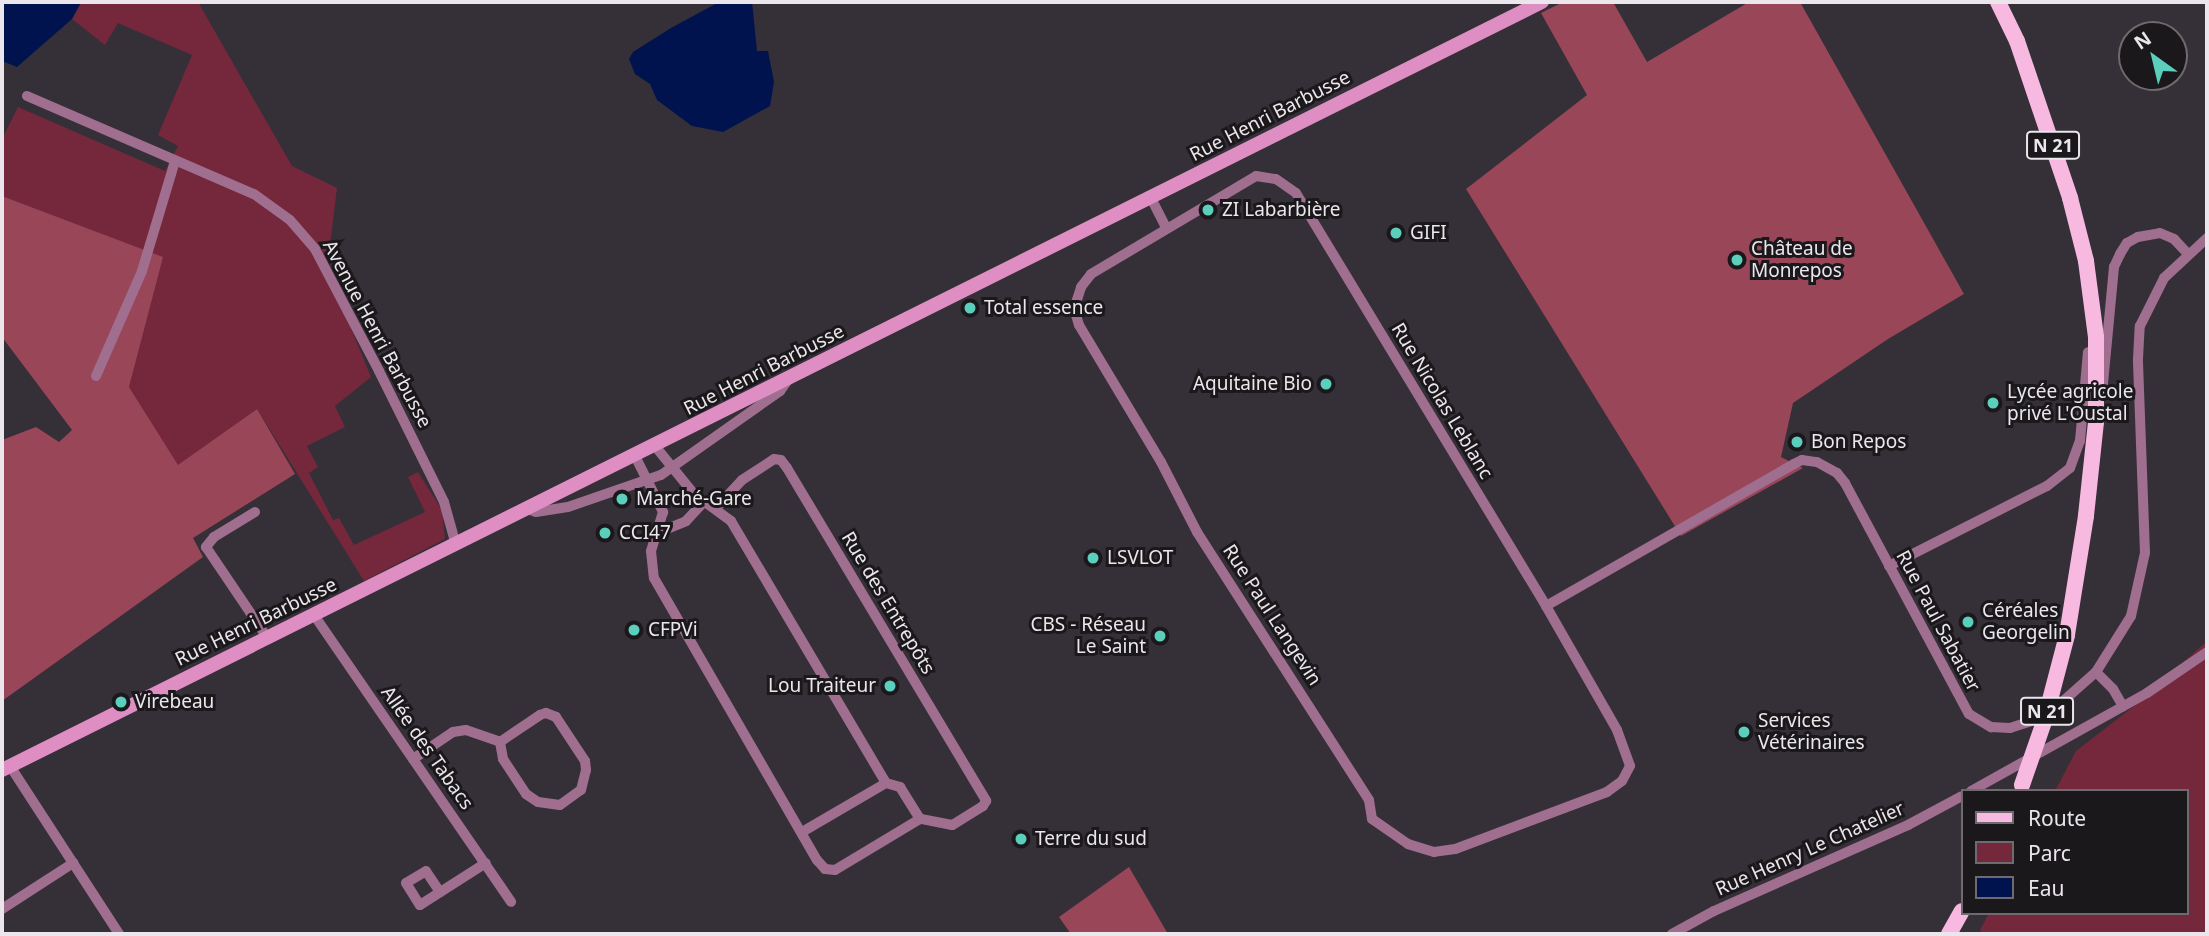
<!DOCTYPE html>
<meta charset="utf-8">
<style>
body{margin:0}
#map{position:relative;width:2209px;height:936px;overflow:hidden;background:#352f38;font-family:"Noto Sans",sans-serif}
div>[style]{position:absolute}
.green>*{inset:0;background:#75273c}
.forest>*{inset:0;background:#994659}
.water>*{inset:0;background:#00134e}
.minor>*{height:10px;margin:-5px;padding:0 5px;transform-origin:5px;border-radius:5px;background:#a06e8e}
.secondary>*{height:14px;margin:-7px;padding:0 7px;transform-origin:7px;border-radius:7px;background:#df8ec3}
.primary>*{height:16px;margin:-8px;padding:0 8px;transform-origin:8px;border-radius:8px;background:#f7b9e0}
.primary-bridge>*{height:16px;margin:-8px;padding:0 8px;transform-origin:8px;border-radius:8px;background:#f7b9e0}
.dots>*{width:19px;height:19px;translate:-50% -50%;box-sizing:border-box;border:4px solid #1b181c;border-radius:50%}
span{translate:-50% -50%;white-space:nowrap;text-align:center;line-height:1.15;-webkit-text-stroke:6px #1b181c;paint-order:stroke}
.shield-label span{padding:2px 5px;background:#1b181c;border:2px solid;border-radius:5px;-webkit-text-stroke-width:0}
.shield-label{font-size:18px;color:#eae6ec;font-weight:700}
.street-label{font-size:19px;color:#eae6ec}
.poi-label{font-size:19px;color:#eae6ec}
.left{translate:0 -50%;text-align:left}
.right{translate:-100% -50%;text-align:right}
.frame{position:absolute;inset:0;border:4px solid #eae6ec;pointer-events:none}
.legend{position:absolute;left:1961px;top:789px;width:228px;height:126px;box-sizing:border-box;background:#1b181c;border:2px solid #6e6a6f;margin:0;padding:9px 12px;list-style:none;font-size:21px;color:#eae6ec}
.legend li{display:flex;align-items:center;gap:14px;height:35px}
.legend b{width:35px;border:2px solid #6e6a6f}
.north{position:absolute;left:2118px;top:21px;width:70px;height:70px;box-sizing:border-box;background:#1b181c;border:2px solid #6e6a6f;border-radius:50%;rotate:326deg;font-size:19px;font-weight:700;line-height:28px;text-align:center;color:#eae6ec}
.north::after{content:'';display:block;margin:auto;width:24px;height:32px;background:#5bcebc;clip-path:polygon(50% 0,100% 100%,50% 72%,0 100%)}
</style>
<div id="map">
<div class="green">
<i style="clip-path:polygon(82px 2px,198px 2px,292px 166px,337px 188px,327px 270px,371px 377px,335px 406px,345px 427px,307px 446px,318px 467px,309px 473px,333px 520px,339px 518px,354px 545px,425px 512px,408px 477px,418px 472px,442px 510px,445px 539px,364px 581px,257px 409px,178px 466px,129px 387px,162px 257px,2px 196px,2px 139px,18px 107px,165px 171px,178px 146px,158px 135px,192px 55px,118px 23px,105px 45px,72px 19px)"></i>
<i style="clip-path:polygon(2207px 641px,2207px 934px,1984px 934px,1980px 930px,1989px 913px,2186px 913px,2186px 791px,2055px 791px,2076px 751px,2142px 700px)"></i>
</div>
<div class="forest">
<i style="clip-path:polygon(1563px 2px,1613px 2px,1647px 62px,1749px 2px,1800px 2px,1964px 294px,1888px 339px,1793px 403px,1781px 457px,1803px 468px,1681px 536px,1466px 189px,1587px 95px,1541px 13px)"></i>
<i style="clip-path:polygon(2px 196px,163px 257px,129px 387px,178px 465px,257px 409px,295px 474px,193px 538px,203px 557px,2px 701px,2px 440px,36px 427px,59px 442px,72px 430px,2px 337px)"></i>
<i style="clip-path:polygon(1129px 867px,1168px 934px,1071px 934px,1059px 917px)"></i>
</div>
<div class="water">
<i style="clip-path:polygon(2px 2px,81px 2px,72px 19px,17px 67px,2px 61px)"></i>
<i style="clip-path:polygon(719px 2px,752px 2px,757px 51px,768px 51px,774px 82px,770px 106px,723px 132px,692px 126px,657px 100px,650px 84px,635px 74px,629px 59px,633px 52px,671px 28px)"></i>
</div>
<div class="minor">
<i style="left:27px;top:96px;width:247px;rotate:23.4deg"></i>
<i style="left:254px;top:194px;width:44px;rotate:35.8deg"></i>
<i style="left:290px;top:220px;width:38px;rotate:49deg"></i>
<i style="left:315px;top:249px;width:138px;rotate:62.3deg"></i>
<i style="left:379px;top:371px;width:146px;rotate:63.6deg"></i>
<i style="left:444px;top:502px;width:45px;rotate:74.4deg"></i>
<i style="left:1256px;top:176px;width:20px;rotate:9deg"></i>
<i style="left:1276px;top:179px;width:24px;rotate:35deg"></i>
<i style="left:1296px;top:193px;width:483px;rotate:58.8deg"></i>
<i style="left:1546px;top:606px;width:143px;rotate:60.2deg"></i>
<i style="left:1617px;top:730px;width:38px;rotate:70deg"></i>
<i style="left:1630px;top:766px;width:17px;rotate:118deg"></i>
<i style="left:1622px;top:781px;width:19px;rotate:144deg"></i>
<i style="left:1607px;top:792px;width:162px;rotate:159.4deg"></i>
<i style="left:1455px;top:849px;width:21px;rotate:172deg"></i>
<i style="left:1434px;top:852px;width:27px;rotate:-163deg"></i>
<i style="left:1408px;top:844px;width:44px;rotate:-145.2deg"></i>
<i style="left:1372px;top:819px;width:19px;rotate:-99deg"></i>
<i style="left:1369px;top:800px;width:318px;rotate:-122.7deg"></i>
<i style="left:1197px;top:532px;width:79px;rotate:-117.2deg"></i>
<i style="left:1161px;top:462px;width:160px;rotate:-120.9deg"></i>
<i style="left:1079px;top:325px;width:17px;rotate:-107deg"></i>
<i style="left:1074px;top:309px;width:23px;rotate:-72deg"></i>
<i style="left:1081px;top:287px;width:16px;rotate:-52deg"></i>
<i style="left:1091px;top:274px;width:192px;rotate:-30.7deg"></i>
<i style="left:1151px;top:198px;width:33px;rotate:63deg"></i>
<i style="left:96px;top:376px;width:115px;rotate:-66.3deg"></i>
<i style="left:142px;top:271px;width:115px;rotate:-73.3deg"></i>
<i style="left:2102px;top:394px;width:128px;rotate:-84.6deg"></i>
<i style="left:2114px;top:267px;width:14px;rotate:-65deg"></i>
<i style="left:2120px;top:254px;width:13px;rotate:-58deg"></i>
<i style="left:2127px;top:243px;width:13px;rotate:-29deg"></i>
<i style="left:2138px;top:237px;width:22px;rotate:-10deg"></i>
<i style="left:2160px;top:233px;width:15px;rotate:23deg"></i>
<i style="left:2174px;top:239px;width:21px;rotate:47deg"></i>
<i style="left:655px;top:446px;width:62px;rotate:50.9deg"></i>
<i style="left:694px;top:494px;width:46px;rotate:36.1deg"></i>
<i style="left:731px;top:521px;width:304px;rotate:59.4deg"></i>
<i style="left:886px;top:783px;width:97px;rotate:149.7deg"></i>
<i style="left:635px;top:456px;width:63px;rotate:63.4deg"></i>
<i style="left:663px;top:512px;width:41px;rotate:107.1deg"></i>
<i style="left:651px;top:551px;width:27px;rotate:84deg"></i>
<i style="left:654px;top:578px;width:326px;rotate:60deg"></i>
<i style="left:817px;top:860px;width:12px;rotate:48deg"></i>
<i style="left:825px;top:869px;width:10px;rotate:6deg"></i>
<i style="left:835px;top:870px;width:99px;rotate:-31deg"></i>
<i style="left:716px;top:508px;width:38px;rotate:-47deg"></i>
<i style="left:742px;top:480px;width:38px;rotate:-33deg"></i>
<i style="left:774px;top:459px;width:7px;rotate:8deg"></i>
<i style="left:781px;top:460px;width:10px;rotate:53deg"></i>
<i style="left:787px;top:468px;width:388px;rotate:59.1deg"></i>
<i style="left:986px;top:801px;width:6px;rotate:121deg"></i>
<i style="left:983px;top:806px;width:36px;rotate:148deg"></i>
<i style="left:952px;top:825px;width:33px;rotate:-169deg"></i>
<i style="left:527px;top:509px;width:9px;rotate:18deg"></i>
<i style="left:536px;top:512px;width:32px;rotate:-9deg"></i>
<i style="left:568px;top:507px;width:98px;rotate:-19deg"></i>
<i style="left:661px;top:475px;width:146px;rotate:-35.2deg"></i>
<i style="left:780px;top:391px;width:14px;rotate:-54deg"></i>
<i style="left:255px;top:512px;width:48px;rotate:148.6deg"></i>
<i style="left:214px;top:537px;width:13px;rotate:129deg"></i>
<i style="left:206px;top:547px;width:111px;rotate:56deg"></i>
<i style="left:657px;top:533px;width:31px;rotate:-22deg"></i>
<i style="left:686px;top:521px;width:26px;rotate:-47deg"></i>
<i style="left:1889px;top:566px;width:177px;rotate:-26.9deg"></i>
<i style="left:2047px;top:486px;width:29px;rotate:-38deg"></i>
<i style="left:2070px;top:468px;width:29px;rotate:-70deg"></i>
<i style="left:2080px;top:441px;width:89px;rotate:-84.9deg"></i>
<i style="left:1546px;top:606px;width:286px;rotate:-29.8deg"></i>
<i style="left:1794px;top:464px;width:9px;rotate:-27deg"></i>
<i style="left:1802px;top:460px;width:15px;rotate:8deg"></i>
<i style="left:1817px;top:462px;width:23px;rotate:29deg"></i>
<i style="left:1837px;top:473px;width:13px;rotate:51deg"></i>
<i style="left:1845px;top:483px;width:262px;rotate:61.8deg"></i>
<i style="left:1969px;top:714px;width:26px;rotate:31deg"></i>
<i style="left:1991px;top:727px;width:19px;rotate:3deg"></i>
<i style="left:2010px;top:728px;width:25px;rotate:-18deg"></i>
<i style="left:2034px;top:720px;width:32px;rotate:-32deg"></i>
<i style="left:2061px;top:703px;width:47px;rotate:-41.5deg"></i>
<i style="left:2096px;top:672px;width:66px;rotate:-58deg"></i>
<i style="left:2131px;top:616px;width:65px;rotate:-77.5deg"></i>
<i style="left:2145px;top:553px;width:194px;rotate:-92.1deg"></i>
<i style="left:2138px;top:359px;width:33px;rotate:-87deg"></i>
<i style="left:2140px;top:326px;width:54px;rotate:-63.4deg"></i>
<i style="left:2164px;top:278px;width:59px;rotate:-42.9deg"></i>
<i style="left:314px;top:615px;width:348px;rotate:55.5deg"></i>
<i style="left:2096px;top:672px;width:24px;rotate:45deg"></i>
<i style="left:2113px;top:689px;width:20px;rotate:60deg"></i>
<i style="left:413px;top:759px;width:48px;rotate:-34deg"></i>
<i style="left:453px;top:732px;width:13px;rotate:-9deg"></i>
<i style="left:466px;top:730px;width:36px;rotate:19deg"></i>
<i style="left:500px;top:742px;width:17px;rotate:80deg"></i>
<i style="left:503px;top:759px;width:42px;rotate:56.7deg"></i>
<i style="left:526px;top:794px;width:14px;rotate:34deg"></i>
<i style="left:538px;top:802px;width:22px;rotate:8deg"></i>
<i style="left:560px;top:805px;width:26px;rotate:-36deg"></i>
<i style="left:581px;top:790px;width:21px;rotate:-76deg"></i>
<i style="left:586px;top:770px;width:9px;rotate:-96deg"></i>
<i style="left:585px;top:761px;width:53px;rotate:-123.4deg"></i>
<i style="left:556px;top:717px;width:11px;rotate:-158deg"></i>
<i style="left:546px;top:713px;width:6px;rotate:162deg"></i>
<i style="left:540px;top:715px;width:48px;rotate:146deg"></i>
<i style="left:10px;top:766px;width:200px;rotate:57deg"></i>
<i style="left:886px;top:783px;width:15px;rotate:16deg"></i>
<i style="left:900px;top:787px;width:38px;rotate:58deg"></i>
<i style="left:1971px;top:791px;width:201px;rotate:-29.1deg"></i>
<i style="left:2147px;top:693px;width:73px;rotate:-34.3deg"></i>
<i style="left:440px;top:892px;width:25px;rotate:-124deg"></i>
<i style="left:426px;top:871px;width:23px;rotate:149deg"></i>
<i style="left:406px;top:883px;width:26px;rotate:58deg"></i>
<i style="left:420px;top:905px;width:78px;rotate:-32.5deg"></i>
<i style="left:2px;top:909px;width:85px;rotate:-32.9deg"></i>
<i style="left:1672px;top:934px;width:48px;rotate:-28.7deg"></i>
<i style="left:1714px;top:911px;width:212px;rotate:-23.9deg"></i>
<i style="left:1908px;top:825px;width:61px;rotate:-28.2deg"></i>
</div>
<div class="secondary">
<i style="left:2px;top:770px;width:1721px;rotate:-26.51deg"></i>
</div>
<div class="primary">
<i style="left:1998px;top:2px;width:43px;rotate:64deg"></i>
<i style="left:2017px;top:41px;width:166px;rotate:71.3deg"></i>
<i style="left:2070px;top:198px;width:65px;rotate:75.7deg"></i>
<i style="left:2086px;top:261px;width:77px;rotate:82.5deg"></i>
<i style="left:2096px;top:337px;width:85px;rotate:90deg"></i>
<i style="left:2096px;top:422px;width:95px;rotate:96.1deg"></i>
<i style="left:2086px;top:516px;width:121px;rotate:99.1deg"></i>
<i style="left:1949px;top:934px;width:26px;rotate:-61deg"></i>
</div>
<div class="primary-bridge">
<i style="left:2022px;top:785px;width:70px;rotate:-70.8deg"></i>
<i style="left:2045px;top:719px;width:87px;rotate:-75.3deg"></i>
</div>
<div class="dots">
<i style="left:1208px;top:210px;background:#5bcebc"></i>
<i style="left:1396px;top:233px;background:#5bcebc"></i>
<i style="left:1737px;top:260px;background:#5bcebc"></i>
<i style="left:970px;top:308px;background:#5bcebc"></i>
<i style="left:1326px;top:384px;background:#5bcebc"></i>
<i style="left:1993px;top:403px;background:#5bcebc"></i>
<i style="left:1797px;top:442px;background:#5bcebc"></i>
<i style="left:622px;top:499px;background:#5bcebc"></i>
<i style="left:605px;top:533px;background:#5bcebc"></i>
<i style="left:1093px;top:558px;background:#5bcebc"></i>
<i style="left:1968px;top:622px;background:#5bcebc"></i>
<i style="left:634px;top:630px;background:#5bcebc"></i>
<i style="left:1160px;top:636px;background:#5bcebc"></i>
<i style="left:890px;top:686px;background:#5bcebc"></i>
<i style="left:121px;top:702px;background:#5bcebc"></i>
<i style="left:1744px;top:732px;background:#5bcebc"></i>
<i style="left:1021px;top:839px;background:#5bcebc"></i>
</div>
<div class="shield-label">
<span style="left:2053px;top:145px">N 21</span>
<span style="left:2047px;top:711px">N 21</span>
</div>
<div class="street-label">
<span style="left:1270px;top:116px;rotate:-27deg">Rue Henri Barbusse</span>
<span style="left:377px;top:334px;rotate:62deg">Avenue Henri Barbusse</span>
<span style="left:764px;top:370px;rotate:-27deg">Rue Henri Barbusse</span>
<span style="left:1442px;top:401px;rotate:59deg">Rue Nicolas Leblanc</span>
<span style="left:888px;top:603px;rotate:59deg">Rue des Entrepôts</span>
<span style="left:1272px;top:615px;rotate:57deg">Rue Paul Langevin</span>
<span style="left:1938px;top:621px;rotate:62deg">Rue Paul Sabatier</span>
<span style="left:256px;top:622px;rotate:-26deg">Rue Henri Barbusse</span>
<span style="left:427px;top:748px;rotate:55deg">Allée des Tabacs</span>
<span style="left:1810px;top:849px;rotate:-24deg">Rue Henry Le Chatelier</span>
</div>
<div class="poi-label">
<span class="left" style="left:1222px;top:210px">ZI Labarbière</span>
<span class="left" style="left:1410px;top:233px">GIFI</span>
<span class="left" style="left:1751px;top:260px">Château de<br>Monrepos</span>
<span class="left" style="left:984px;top:308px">Total essence</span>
<span class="right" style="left:1312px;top:384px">Aquitaine Bio</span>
<span class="left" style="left:2007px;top:403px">Lycée agricole<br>privé L'Oustal</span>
<span class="left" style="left:1811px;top:442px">Bon Repos</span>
<span class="left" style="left:636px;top:499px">Marché-Gare</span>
<span class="left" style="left:619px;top:533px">CCI47</span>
<span class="left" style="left:1107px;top:558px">LSVLOT</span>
<span class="left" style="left:1982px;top:622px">Céréales<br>Georgelin</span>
<span class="right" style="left:1146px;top:636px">CBS - Réseau<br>Le Saint</span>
<span class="left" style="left:648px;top:630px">CFPVi</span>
<span class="right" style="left:876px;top:686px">Lou Traiteur</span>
<span class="left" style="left:135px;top:702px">Virebeau</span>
<span class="left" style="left:1758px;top:732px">Services<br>Vétérinaires</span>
<span class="left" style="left:1035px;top:839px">Terre du sud</span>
</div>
<div class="frame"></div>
<ul class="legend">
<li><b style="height:9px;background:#f7b9e0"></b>Route</li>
<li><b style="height:19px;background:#75273c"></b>Parc</li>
<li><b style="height:19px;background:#00134e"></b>Eau</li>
</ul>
<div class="north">N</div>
</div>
